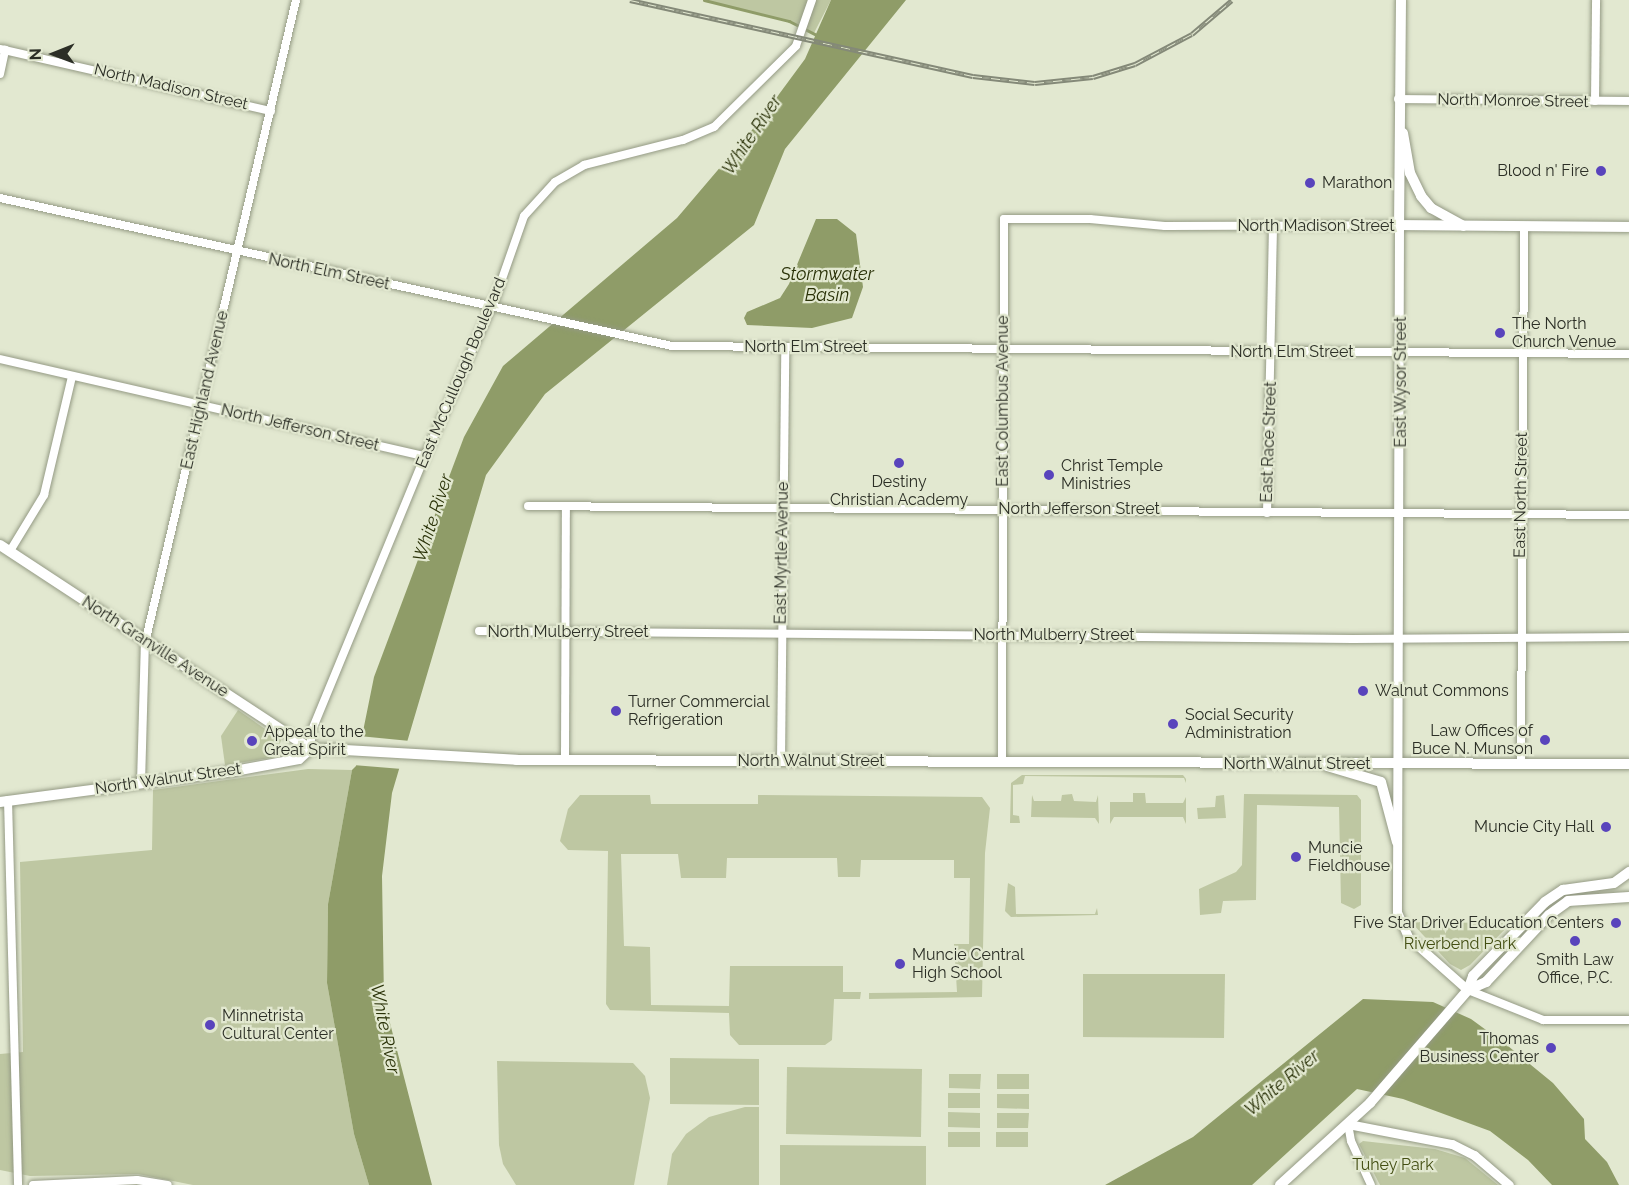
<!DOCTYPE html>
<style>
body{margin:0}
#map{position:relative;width:1629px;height:1185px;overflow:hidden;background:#e2e8d0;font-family:Raleway,sans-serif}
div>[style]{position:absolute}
.green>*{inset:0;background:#bec7a2}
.water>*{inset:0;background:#8f9c68}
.pier>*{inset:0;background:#e2e8d0}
.stream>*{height:3px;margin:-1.5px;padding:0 1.5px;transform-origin:1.5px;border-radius:1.5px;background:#8f9c68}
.roads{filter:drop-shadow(0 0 2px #949a84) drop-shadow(0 0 2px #949a84)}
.minor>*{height:8px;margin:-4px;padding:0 4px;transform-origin:4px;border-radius:4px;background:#fff}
.tertiary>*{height:9px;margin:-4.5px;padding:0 4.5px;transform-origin:4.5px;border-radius:4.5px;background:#fff}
.secondary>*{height:10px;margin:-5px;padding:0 5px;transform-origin:5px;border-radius:5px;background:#fff}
.rail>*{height:5px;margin-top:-2.5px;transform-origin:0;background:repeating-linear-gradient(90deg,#e2e8d0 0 9px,#848978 0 18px);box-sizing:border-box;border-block:2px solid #848978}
.dots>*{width:16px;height:16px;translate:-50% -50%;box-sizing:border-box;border:3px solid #e2e8d0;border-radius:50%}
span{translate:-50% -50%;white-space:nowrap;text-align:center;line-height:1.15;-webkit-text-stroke:4.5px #e2e8d0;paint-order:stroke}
.street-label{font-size:16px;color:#2c2f26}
.poi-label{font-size:16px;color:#2c2f26}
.right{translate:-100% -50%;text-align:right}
.left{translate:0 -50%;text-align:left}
.park-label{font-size:16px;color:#434e12}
.water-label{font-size:18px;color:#293107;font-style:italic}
.north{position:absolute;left:24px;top:24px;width:60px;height:60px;-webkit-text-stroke:4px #e2e8d0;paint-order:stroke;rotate:269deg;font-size:16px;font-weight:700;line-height:24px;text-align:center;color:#2c2f26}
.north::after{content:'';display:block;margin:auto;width:21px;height:27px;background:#2c2f26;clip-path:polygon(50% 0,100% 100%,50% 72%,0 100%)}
</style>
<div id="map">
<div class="green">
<i style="clip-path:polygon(703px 0,831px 0,814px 33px,789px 21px)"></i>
<i style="clip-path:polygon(238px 710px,281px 740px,276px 757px,225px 765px,221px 736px)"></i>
<i style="clip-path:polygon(308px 769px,352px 770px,328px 904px,327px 983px,354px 1134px,369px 1185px,193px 1185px,138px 1174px,30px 1176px,0 1170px,0 1054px,23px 1052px,20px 862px,152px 850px,153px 790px)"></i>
<i style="clip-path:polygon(1022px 775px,1183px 775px,1186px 779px,1186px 783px,1184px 778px,1025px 776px,1023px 784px,1013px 785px,1013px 815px,1019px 816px,1020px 823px,1010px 823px,1011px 783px)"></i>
<i style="clip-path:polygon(1133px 793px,1145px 793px,1146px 803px,1183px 803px,1186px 797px,1186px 824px,1183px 817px,1114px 817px,1110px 824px,1110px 802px,1133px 802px)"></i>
<i style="clip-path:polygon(1072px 794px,1074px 801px,1096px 802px,1098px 795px,1099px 824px,1095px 818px,1031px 817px,1032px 795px,1034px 801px,1061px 801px,1062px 795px)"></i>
<i style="clip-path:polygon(1244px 794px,1357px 795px,1361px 800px,1361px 905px,1354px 909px,1341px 903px,1339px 807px,1257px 805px,1256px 900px,1223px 901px,1221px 913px,1200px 915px,1199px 889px,1236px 872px,1242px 865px)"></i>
<i style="clip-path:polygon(580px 795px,650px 795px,651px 804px,758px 804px,758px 795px,982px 797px,990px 808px,985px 853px,982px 997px,869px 999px,869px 993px,957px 992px,954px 944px,969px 944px,970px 878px,954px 878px,954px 860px,861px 860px,860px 877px,838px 877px,837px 858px,727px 858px,726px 878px,681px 878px,678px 854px,621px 854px,624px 946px,650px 947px,651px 1005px,729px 1006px,730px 966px,843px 966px,843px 992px,861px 992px,860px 999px,834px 999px,832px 1040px,825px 1045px,739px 1045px,730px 1035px,729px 1013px,610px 1010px,606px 1004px,608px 851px,568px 850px,560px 841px,568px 809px)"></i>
<i style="clip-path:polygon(1224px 795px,1226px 818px,1198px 819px,1197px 808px,1215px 807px,1216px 796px)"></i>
<i style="clip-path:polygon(1008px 883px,1015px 887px,1016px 914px,1095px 914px,1097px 908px,1098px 915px,1011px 917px,1005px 911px)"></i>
<i style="clip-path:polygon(1411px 922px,1509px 923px,1510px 924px,1470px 965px,1461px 970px,1450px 964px)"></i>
<i style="clip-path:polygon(1083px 974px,1225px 974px,1224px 1038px,1083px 1037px)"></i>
<i style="clip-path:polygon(670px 1058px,759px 1059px,759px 1105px,670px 1104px)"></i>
<i style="clip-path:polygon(497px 1061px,633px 1063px,645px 1076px,650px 1098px,634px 1185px,516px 1185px,503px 1164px,499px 1145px)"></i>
<i style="clip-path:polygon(787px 1067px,922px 1069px,921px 1137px,786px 1134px)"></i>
<i style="clip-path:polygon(949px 1074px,981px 1074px,980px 1089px,949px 1088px)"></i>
<i style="clip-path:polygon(997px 1074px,1029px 1074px,1029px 1089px,997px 1089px)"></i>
<i style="clip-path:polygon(948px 1093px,980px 1093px,980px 1108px,948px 1108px)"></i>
<i style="clip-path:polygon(997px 1094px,1029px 1094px,1029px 1109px,997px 1108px)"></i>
<i style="clip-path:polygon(745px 1107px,759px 1107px,759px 1185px,667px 1185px,672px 1154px,686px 1134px,709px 1117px)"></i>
<i style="clip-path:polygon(948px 1112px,980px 1113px,980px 1128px,948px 1127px)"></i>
<i style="clip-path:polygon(997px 1113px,1029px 1113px,1028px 1128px,997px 1128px)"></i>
<i style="clip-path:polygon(948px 1132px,980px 1132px,980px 1147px,948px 1147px)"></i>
<i style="clip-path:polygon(996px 1132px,1028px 1132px,1028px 1147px,996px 1147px)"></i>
<i style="clip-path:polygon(1363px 1141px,1435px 1149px,1465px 1158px,1498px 1185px,1380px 1185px,1359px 1144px)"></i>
<i style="clip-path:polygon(780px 1145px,926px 1146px,926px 1185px,780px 1185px)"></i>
</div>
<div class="water">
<i style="clip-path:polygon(831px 0,906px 0,785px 149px,754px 225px,545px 394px,486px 475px,392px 793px,382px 876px,384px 1000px,432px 1185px,369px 1185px,354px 1134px,327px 983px,328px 904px,352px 770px,356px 766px,374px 677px,464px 437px,503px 366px,677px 218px,757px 124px,805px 59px)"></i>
<i style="clip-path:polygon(816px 219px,837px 219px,856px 234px,863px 287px,852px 318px,812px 328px,747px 325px,744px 318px,747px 312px,780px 298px,789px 284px)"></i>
<i style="clip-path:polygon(1363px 999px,1433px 1002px,1471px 1019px,1508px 1046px,1553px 1083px,1584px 1119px,1585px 1139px,1607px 1162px,1619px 1185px,1552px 1185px,1528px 1160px,1490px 1131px,1403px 1099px,1357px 1089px,1252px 1185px,1105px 1185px,1193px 1137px)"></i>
</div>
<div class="pier">
<i style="clip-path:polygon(359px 736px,410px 741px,402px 769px,353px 765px)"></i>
</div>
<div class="stream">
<i style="left:704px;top:0;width:88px;rotate:13.9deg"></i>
<i style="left:789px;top:21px;width:30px;rotate:27deg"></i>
</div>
<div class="roads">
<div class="minor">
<i style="left:0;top:49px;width:278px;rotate:12.9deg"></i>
<i style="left:0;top:74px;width:25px;rotate:-78deg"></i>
<i style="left:1398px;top:99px;width:231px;rotate:0.5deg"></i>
<i style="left:1595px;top:101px;width:101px;rotate:-89.4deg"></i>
<i style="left:0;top:198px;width:688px;rotate:12.42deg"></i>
<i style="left:672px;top:346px;width:957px;rotate:0.48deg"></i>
<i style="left:0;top:359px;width:436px;rotate:12.9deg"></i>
<i style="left:528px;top:506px;width:1101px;rotate:0.47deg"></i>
<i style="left:1267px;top:513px;width:286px;rotate:-88.8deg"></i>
<i style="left:10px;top:551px;width:66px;rotate:-58.7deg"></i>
<i style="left:44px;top:495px;width:121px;rotate:-76.7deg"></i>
<i style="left:479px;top:631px;width:874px;rotate:0.52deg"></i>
<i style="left:1353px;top:639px;width:276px;rotate:-0.4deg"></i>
<i style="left:310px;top:749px;width:19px;rotate:-84deg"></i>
<i style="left:312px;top:730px;width:296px;rotate:-67.6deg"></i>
<i style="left:425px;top:456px;width:172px;rotate:-66deg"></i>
<i style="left:495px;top:299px;width:88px;rotate:-70.7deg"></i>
<i style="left:524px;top:216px;width:46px;rotate:-47.6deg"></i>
<i style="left:555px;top:182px;width:34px;rotate:-30deg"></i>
<i style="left:584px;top:165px;width:102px;rotate:-14.2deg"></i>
<i style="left:683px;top:140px;width:34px;rotate:-23deg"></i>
<i style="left:714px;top:127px;width:115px;rotate:-44.6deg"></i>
<i style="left:796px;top:46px;width:49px;rotate:-70.8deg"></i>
<i style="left:565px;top:760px;width:253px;rotate:-89.8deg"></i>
<i style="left:781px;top:760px;width:413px;rotate:-89.4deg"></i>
<i style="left:1002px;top:763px;width:544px;rotate:-89.79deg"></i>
<i style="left:1004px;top:219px;width:86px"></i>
<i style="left:1090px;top:219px;width:75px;rotate:5.3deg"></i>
<i style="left:1165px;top:226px;width:234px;rotate:-0.2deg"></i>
<i style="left:1521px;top:763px;width:536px;rotate:-89.68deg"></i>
<i style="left:141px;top:783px;width:140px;rotate:-88.4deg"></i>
<i style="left:145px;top:643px;width:660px;rotate:-76.78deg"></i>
<i style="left:8px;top:800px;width:385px;rotate:88.5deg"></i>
<i style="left:1468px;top:990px;width:81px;rotate:21.8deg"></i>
<i style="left:1543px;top:1020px;width:86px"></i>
<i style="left:1348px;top:1124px;width:17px;rotate:80deg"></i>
<i style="left:1351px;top:1141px;width:48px;rotate:65.6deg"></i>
<i style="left:33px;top:1185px;width:104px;rotate:-2.8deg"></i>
<i style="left:137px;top:1180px;width:31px;rotate:9deg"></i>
</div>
<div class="tertiary">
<i style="left:1399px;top:225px;width:687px;rotate:90.17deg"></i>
<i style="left:1397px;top:912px;width:27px;rotate:66deg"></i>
<i style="left:1408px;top:937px;width:80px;rotate:41.5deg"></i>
<i style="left:1348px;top:1124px;width:106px;rotate:10.9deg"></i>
<i style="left:1452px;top:1144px;width:25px;rotate:27deg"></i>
<i style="left:1474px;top:1155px;width:46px;rotate:40.6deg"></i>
</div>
<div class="secondary">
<i style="left:1401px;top:0;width:225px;rotate:90.5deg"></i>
<i style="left:1399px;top:225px;width:230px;rotate:0.5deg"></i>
<i style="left:1403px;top:133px;width:41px;rotate:80.1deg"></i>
<i style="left:1410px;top:173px;width:25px;rotate:64deg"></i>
<i style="left:1421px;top:196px;width:16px;rotate:50deg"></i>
<i style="left:1431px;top:208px;width:37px;rotate:29deg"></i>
<i style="left:0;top:545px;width:371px;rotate:33.3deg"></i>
<i style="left:1327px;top:766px;width:56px;rotate:16.5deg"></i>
<i style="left:1381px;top:782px;width:62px;rotate:75.1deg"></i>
<i style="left:0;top:802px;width:231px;rotate:-7.5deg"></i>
<i style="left:229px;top:772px;width:71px;rotate:-10.5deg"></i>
<i style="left:299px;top:759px;width:15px;rotate:-42deg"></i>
<i style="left:310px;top:749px;width:18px"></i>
<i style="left:328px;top:749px;width:188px;rotate:3.3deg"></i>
<i style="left:516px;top:760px;width:1113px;rotate:0.21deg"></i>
<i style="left:1468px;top:990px;width:20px;rotate:-24deg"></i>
<i style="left:1486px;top:982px;width:92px;rotate:-46.8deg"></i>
<i style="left:1549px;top:915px;width:24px;rotate:-36deg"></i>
<i style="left:1568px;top:901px;width:61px;rotate:-3.8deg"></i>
<i style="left:1280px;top:1185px;width:122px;rotate:-42.3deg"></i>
<i style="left:1370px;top:1103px;width:150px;rotate:-49.1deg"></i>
<i style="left:1468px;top:990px;width:15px;rotate:-70deg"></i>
<i style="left:1473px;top:976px;width:103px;rotate:-45.8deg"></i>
<i style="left:1545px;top:902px;width:22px;rotate:-34deg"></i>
<i style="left:1563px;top:890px;width:51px;rotate:-7.8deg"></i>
<i style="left:1614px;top:883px;width:19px;rotate:-36deg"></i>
</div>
</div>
<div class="rail">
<i style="left:630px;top:0;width:351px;rotate:12.5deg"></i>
<i style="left:973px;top:76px;width:62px;rotate:6.4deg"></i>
<i style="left:1035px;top:83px;width:58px;rotate:-5.9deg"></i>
<i style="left:1093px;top:77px;width:44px;rotate:-17.2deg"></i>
<i style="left:1135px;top:64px;width:64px;rotate:-27.8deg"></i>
<i style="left:1192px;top:34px;width:52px;rotate:-40.4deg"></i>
</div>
<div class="dots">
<i style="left:1601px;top:171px;background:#5944bc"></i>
<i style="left:1310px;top:183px;background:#5944bc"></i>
<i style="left:1500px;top:333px;background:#5944bc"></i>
<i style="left:899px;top:463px;background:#5944bc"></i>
<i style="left:1049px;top:475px;background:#5944bc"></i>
<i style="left:1363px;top:691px;background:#5944bc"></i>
<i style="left:616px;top:711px;background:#5944bc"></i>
<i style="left:1173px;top:724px;background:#5944bc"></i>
<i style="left:1545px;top:740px;background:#5944bc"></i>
<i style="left:252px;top:741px;background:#5944bc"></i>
<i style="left:1606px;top:827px;background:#5944bc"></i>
<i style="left:1296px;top:857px;background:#5944bc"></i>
<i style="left:1616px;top:923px;background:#5944bc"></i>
<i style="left:1575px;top:941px;background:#5944bc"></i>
<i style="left:900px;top:964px;background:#5944bc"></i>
<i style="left:210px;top:1025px;background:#5944bc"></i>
<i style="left:1551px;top:1048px;background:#5944bc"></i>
</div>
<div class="street-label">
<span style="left:171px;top:87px;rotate:13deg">North Madison Street</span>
<span style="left:1513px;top:101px;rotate:1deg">North Monroe Street</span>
<span style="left:1316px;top:226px">North Madison Street</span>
<span style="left:329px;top:272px;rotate:12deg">North Elm Street</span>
<span style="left:806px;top:347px">North Elm Street</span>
<span style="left:1292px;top:352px">North Elm Street</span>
<span style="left:461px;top:373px;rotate:-67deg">East McCullough Boulevard</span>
<span style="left:1401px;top:382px;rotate:-90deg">East Wysor Street</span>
<span style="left:205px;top:390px;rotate:-77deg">East Highland Avenue</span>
<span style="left:1003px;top:401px;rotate:-90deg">East Columbus Avenue</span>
<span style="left:300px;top:428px;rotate:13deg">North Jefferson Street</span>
<span style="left:1269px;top:442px;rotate:-88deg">East Race Street</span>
<span style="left:1521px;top:495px;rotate:-89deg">East North Street</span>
<span style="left:1079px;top:509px">North Jefferson Street</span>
<span style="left:782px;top:553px;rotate:-89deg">East Myrtle Avenue</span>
<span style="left:568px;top:632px">North Mulberry Street</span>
<span style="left:1054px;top:635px">North Mulberry Street</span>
<span style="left:155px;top:647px;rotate:33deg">North Granville Avenue</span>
<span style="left:811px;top:761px">North Walnut Street</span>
<span style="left:1297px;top:764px">North Walnut Street</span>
<span style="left:168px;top:779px;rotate:-8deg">North Walnut Street</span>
</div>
<div class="poi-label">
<span class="right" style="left:1589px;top:171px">Blood n' Fire</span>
<span class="left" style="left:1322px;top:183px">Marathon</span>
<span class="left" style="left:1512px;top:333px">The North<br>Church Venue</span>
<span class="left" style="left:1061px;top:475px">Christ Temple<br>Ministries</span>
<span style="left:899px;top:491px">Destiny<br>Christian Academy</span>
<span class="left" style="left:1375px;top:691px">Walnut Commons</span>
<span class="left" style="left:628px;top:711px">Turner Commercial<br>Refrigeration</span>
<span class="left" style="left:1185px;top:724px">Social Security<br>Administration</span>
<span class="right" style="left:1533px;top:740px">Law Offices of<br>Buce N. Munson</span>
<span class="left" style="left:264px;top:741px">Appeal to the<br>Great Spirit</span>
<span class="right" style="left:1594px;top:827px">Muncie City Hall</span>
<span class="left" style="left:1308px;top:857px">Muncie<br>Fieldhouse</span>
<span class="right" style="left:1604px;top:923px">Five Star Driver Education Centers</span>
<span class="left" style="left:912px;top:964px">Muncie Central<br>High School</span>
<span style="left:1575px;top:969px">Smith Law<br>Office, P.C.</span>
<span class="left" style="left:222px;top:1025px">Minnetrista<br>Cultural Center</span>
<span class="right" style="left:1539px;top:1048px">Thomas<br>Business Center</span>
</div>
<div class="park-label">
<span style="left:1460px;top:944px">Riverbend Park</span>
<span style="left:1393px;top:1165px">Tuhey Park</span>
</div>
<div class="water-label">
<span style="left:752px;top:135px;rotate:-56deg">White River</span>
<span style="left:827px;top:285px">Stormwater<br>Basin</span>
<span style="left:433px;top:518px;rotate:-72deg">White River</span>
<span style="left:385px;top:1029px;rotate:79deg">White River</span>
<span style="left:1282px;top:1083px;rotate:-40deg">White River</span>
</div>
<div class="north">N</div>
</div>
